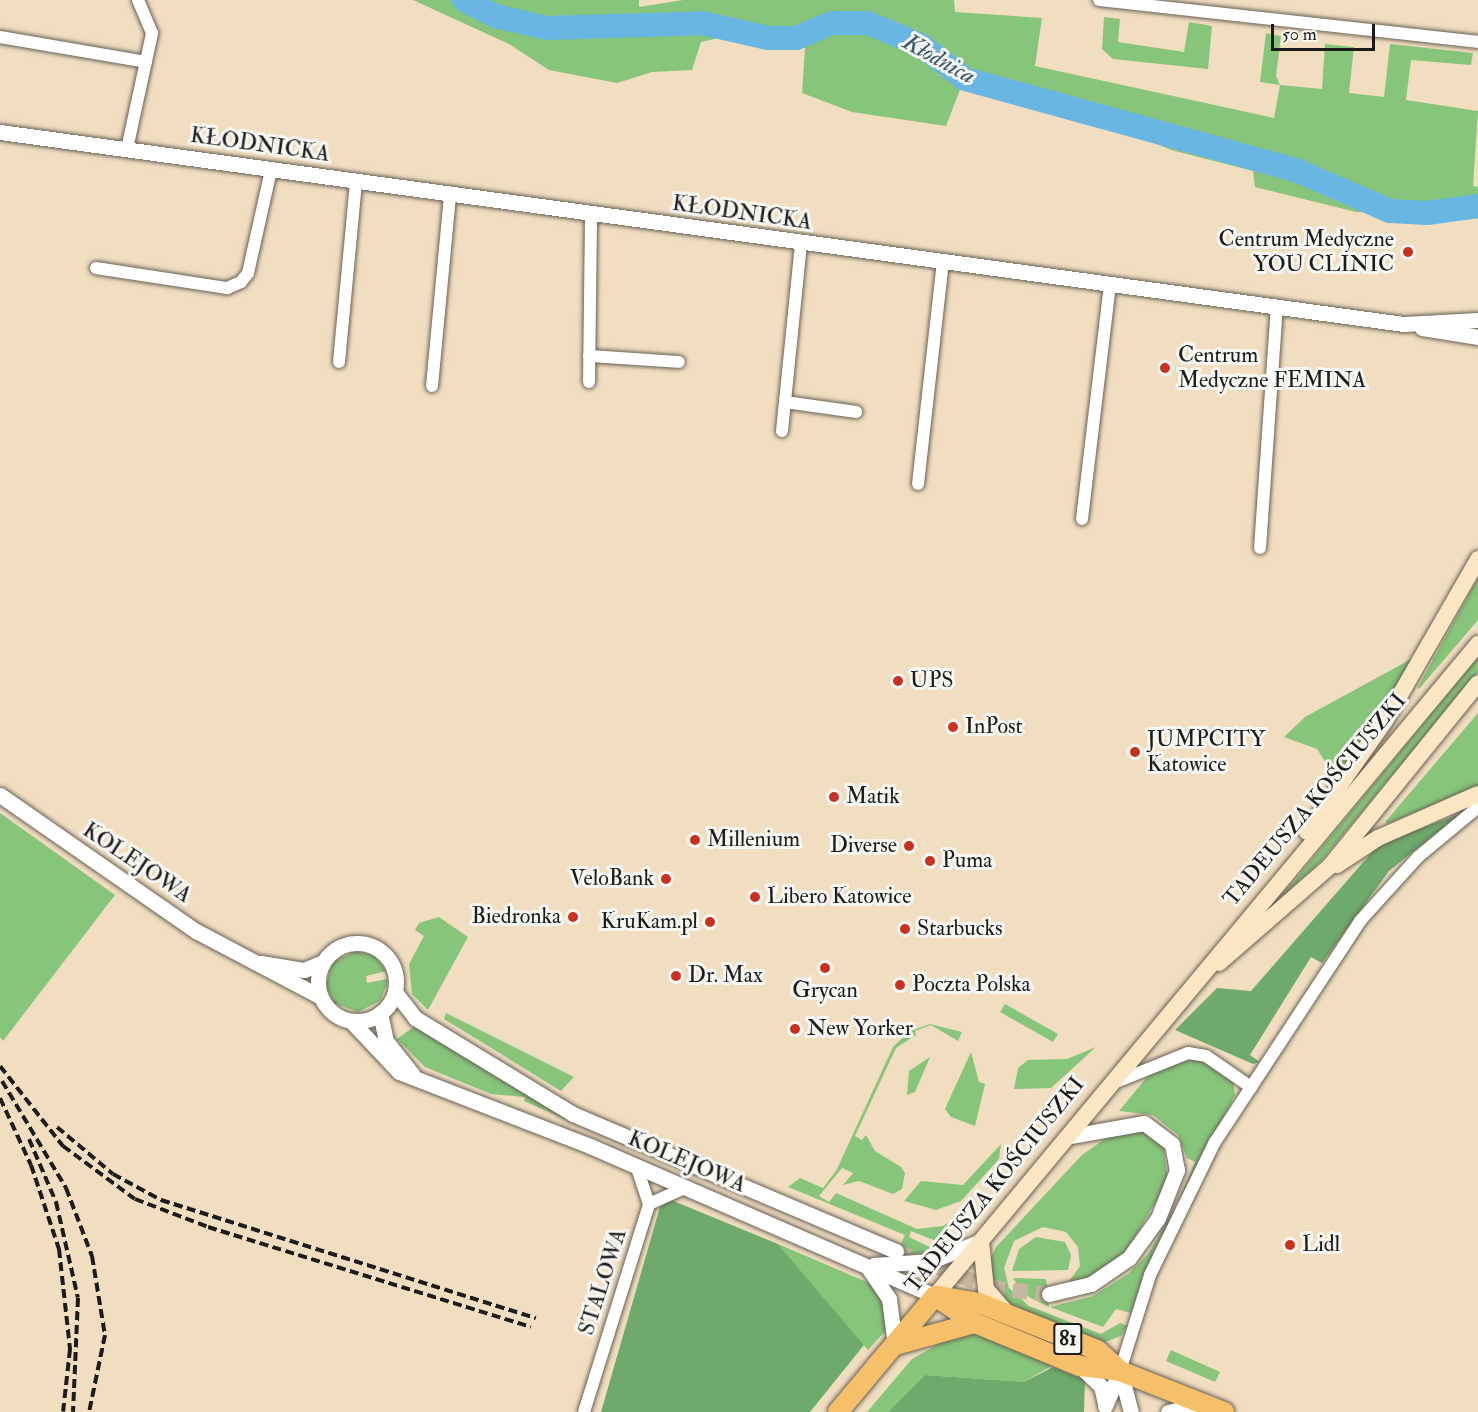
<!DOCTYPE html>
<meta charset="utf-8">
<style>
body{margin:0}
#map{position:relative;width:1478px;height:1412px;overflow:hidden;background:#f1dec0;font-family:"IM FELL Double Pica",serif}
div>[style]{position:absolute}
.green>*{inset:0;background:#87c57b}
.forest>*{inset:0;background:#6daa6b}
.river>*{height:24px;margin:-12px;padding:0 12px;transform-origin:12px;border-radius:12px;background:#6ab6e3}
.tertiary-tunnel>*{height:15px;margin-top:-7.5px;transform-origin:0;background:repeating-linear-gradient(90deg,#c6b79f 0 15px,transparent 0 23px)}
.roads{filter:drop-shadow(0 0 2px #676055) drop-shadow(0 0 2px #676055)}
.minor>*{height:12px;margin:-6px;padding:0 6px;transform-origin:6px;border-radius:6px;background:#fff}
.tertiary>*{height:15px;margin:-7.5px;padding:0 7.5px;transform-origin:7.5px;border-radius:7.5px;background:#fff}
.tertiary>.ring{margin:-7.5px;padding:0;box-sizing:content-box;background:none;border:15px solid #fff;border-radius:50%}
.secondary>*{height:16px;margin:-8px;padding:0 8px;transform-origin:8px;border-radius:8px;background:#fbe6c4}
.primary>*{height:20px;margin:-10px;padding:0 10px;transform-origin:10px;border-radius:10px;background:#f6c06b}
.rail>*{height:4px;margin-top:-2px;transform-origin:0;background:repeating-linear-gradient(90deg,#1c1c1c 0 9px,transparent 0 13.5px)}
.dots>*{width:16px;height:16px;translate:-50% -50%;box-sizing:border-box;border:3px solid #f6f6f2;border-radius:50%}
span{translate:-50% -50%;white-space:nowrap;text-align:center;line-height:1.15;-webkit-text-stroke:6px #f6f6f2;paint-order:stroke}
.shield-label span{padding:2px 4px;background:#f6f6f2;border:2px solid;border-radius:4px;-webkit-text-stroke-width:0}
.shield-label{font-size:21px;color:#1c1c1c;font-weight:700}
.street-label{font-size:22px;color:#1c1c1c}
.poi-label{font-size:22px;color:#1c1c1c}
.right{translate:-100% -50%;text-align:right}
.left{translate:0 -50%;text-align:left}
.water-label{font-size:24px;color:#3b5a6c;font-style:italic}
.scale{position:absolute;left:1271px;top:24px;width:104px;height:27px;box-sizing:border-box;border:3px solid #1c1c1c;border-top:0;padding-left:8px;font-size:18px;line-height:21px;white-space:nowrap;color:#1c1c1c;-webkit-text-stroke:4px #f6f6f2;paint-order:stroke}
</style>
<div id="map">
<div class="green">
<i style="clip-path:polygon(413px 0,639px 0,639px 7px,683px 0,954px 0,955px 12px,1042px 18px,1035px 66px,1274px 118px,1280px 85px,1260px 82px,1266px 33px,1281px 36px,1276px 76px,1280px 85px,1322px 89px,1325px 44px,1354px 47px,1349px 93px,1384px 97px,1390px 44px,1473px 53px,1471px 65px,1411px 60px,1406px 100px,1478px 111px,1473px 186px,1478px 187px,1478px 214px,1356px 212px,1255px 187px,1253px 171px,1171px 150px,1100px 120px,961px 87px,946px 126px,852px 112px,802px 93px,805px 48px,727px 36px,701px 42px,692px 70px,652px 72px,617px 83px,549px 70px,509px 44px)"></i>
<i style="clip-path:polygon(1104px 17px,1120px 19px,1118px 42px,1184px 52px,1189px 22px,1212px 26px,1208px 69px,1113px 59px,1102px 49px)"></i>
<i style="clip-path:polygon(1478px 578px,1478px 620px,1419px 689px,1418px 687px)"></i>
<i style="clip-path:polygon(1415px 657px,1336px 778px,1317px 749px,1284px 737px,1305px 717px)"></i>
<i style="clip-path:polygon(1478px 657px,1478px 672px,1319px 863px,1282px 896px)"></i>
<i style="clip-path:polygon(1478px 713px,1478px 788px,1386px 824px,1386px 821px)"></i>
<i style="clip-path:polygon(0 813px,115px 895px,3px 1041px,0 1037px)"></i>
<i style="clip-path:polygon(439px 917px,468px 937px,428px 1010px,412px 994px,409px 964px,424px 936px,415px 930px,419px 923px)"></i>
<i style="clip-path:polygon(356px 951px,374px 956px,386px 971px,366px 976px,367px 983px,387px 979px,387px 984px,380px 1001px,358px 1012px,334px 1003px,326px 985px,333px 962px)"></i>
<i style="clip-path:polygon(1005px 1004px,1058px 1034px,1053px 1042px,1000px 1012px)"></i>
<i style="clip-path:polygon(446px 1013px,574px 1077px,561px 1091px,444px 1019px)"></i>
<i style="clip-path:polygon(930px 1024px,962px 1032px,958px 1041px,931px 1025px,915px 1031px,916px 1035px,896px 1048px,855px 1136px,862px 1140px,866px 1135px,875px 1151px,901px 1167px,905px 1173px,902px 1189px,893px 1194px,859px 1181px,843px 1185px,853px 1173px,842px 1168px,819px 1196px,829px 1202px,836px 1193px,917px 1229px,943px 1226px,971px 1208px,936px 1241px,911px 1231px,909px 1237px,936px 1250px,894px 1258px,905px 1235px,788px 1187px,800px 1178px,823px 1188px,836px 1171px,893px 1047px,910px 1031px)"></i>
<i style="clip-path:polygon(416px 1025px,579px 1123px,578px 1125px,524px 1101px,525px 1097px,491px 1094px,425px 1067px,397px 1039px)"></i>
<i style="clip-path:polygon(1096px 1047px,1051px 1088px,1014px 1089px,1018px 1068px,1028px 1060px,1067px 1059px)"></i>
<i style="clip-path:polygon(971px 1052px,979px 1082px,985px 1084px,975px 1126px,951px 1117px,945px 1109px)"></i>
<i style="clip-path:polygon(930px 1057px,915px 1092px,907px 1095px,909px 1071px)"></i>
<i style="clip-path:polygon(1180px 1058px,1205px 1061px,1233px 1080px,1235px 1095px,1155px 1250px,1131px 1313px,1116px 1309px,1103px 1327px,1050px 1307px,1093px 1296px,1128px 1274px,1148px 1254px,1177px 1206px,1195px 1162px,1187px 1158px,1178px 1135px,1153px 1115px,1119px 1111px,1151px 1072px)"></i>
<i style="clip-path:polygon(1149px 1130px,1163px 1142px,1168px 1181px,1125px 1254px,1096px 1275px,1067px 1284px,1080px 1266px,1078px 1247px,1066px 1232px,1043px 1227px,1014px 1241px,1004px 1268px,1009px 1288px,1029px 1306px,1101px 1334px,1120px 1323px,1127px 1326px,1121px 1336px,1103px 1343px,1016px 1310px,993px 1291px,988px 1265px,996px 1247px,1082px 1155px,1113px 1133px)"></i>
<i style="clip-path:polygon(1001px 1144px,999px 1159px,961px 1201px,936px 1210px,904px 1201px,921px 1181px,963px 1185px)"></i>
<i style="clip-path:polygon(1036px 1237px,1065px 1242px,1071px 1255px,1068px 1270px,1012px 1271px,1019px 1249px)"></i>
<i style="clip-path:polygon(778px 1244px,869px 1283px,881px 1295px,888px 1328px,868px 1350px)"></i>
<i style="clip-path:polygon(1013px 1278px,1046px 1279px,1049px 1307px,1025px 1295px)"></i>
<i style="clip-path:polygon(958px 1333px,977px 1333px,1058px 1362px,1024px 1382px,925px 1375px,888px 1412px,867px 1412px,912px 1359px)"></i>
<i style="clip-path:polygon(1171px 1350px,1220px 1372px,1215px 1382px,1166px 1361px)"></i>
</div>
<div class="forest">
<i style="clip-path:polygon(1460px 814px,1389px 871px,1322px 963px,1311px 957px,1250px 1055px,1260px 1062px,1253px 1064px,1175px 1030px,1217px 988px,1251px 991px,1379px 844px)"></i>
<i style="clip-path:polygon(671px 1200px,778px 1244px,864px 1345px,810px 1412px,601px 1412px,660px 1207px)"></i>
<i style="clip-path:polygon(1053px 1367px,1085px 1380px,1084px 1412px,888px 1412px,925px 1375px,1024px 1382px)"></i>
</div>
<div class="river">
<i style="left:464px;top:0;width:35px;rotate:27deg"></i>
<i style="left:495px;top:16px;width:53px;rotate:13deg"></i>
<i style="left:547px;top:28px;width:155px;rotate:-1.8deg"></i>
<i style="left:702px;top:23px;width:68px;rotate:12.8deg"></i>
<i style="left:768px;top:38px;width:28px"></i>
<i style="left:796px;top:38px;width:39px;rotate:-23deg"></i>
<i style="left:832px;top:23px;width:36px"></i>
<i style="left:868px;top:23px;width:59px;rotate:23.1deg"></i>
<i style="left:922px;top:46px;width:54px;rotate:37.5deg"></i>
<i style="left:965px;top:79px;width:345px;rotate:15.4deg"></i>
<i style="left:1298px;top:171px;width:100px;rotate:23.5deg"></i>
<i style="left:1390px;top:211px;width:37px;rotate:3deg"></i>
<i style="left:1427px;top:213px;width:51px;rotate:-7.8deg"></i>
</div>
<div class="tertiary-tunnel">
<i style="left:896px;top:1251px;width:101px;rotate:21deg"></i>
<i style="left:990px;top:1287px;width:59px;rotate:6.8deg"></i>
</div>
<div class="roads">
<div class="minor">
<i style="left:1099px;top:0;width:381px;rotate:6.3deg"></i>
<i style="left:0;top:37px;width:148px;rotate:9.7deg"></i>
<i style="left:127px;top:149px;width:119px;rotate:-77.8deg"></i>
<i style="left:152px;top:33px;width:36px;rotate:-113deg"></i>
<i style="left:96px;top:268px;width:133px;rotate:8.7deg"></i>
<i style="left:227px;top:288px;width:15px;rotate:-23deg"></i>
<i style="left:241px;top:282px;width:11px;rotate:-52deg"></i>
<i style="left:248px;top:273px;width:106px;rotate:-77.4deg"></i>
<i style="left:589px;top:356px;width:90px;rotate:3.8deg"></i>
<i style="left:339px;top:362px;width:182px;rotate:-84.6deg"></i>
<i style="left:589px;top:382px;width:167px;rotate:-89.3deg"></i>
<i style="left:432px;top:386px;width:193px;rotate:-84.6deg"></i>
<i style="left:785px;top:402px;width:72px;rotate:8deg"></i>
<i style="left:782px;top:431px;width:189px;rotate:-84.2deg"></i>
<i style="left:918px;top:484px;width:223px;rotate:-83.6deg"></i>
<i style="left:1082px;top:519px;width:236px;rotate:-83.2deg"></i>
<i style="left:1260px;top:548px;width:242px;rotate:-86deg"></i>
<i style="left:1116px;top:1082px;width:78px;rotate:-21.9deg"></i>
<i style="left:1188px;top:1053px;width:18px;rotate:9deg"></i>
<i style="left:1206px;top:1056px;width:55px;rotate:34.6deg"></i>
<i style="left:636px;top:1165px;width:41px;rotate:71.6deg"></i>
<i style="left:1120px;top:1371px;width:101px;rotate:-72.6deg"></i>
<i style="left:1150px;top:1275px;width:148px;rotate:-64deg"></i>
<i style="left:1215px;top:1142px;width:264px;rotate:-56.7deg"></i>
<i style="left:1360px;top:921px;width:86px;rotate:-47.8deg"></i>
<i style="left:1418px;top:857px;width:78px;rotate:-39.8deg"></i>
<i style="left:584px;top:1412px;width:218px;rotate:-72.6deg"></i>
<i style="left:649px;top:1204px;width:42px;rotate:-24.1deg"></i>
</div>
<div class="tertiary">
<i style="left:0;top:132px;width:1417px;rotate:7.79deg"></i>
<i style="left:1404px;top:324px;width:74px;rotate:-3.1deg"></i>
<i style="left:1422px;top:328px;width:57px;rotate:9.1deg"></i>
<i style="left:0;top:795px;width:239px;rotate:34.8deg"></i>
<i style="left:196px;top:931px;width:141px;rotate:27.8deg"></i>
<i class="ring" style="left:318px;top:943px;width:63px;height:63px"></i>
<i style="left:261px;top:963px;width:44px;rotate:9.2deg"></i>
<i style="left:304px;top:970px;width:21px;rotate:-23deg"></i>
<i style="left:395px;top:992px;width:33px;rotate:52deg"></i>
<i style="left:415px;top:1018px;width:185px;rotate:31.3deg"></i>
<i style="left:573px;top:1114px;width:351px;rotate:23deg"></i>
<i style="left:380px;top:1013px;width:29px;rotate:78deg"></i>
<i style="left:386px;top:1041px;width:43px;rotate:51.5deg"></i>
<i style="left:351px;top:1021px;width:70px;rotate:46.7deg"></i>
<i style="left:399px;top:1072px;width:205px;rotate:21.2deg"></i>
<i style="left:590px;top:1146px;width:376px;rotate:23.5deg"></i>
<i style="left:874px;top:1265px;width:57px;rotate:-4deg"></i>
<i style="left:931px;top:1261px;width:54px;rotate:-21.8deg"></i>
<i style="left:869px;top:1269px;width:36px;rotate:56deg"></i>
<i style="left:889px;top:1299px;width:46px;rotate:82.6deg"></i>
<i style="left:1049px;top:1294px;width:43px;rotate:-13.4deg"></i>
<i style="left:1091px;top:1284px;width:46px;rotate:-34.4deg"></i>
<i style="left:1129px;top:1258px;width:49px;rotate:-54.1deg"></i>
<i style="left:1158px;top:1218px;width:52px;rotate:-68.4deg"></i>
<i style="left:1177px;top:1170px;width:26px;rotate:-101deg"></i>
<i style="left:1172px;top:1144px;width:35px;rotate:-143deg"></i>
<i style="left:1144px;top:1123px;width:75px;rotate:170deg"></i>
<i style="left:1080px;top:1366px;width:29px;rotate:44deg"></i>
<i style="left:1101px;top:1386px;width:17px;rotate:77deg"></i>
<i style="left:1120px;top:1371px;width:42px;rotate:75deg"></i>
<i style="left:1105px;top:1406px;width:38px;rotate:-67deg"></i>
<i style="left:1168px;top:1412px;width:36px;rotate:-13deg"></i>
</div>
<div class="secondary">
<i style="left:1307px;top:832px;width:136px;rotate:-54.9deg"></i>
<i style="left:1385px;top:721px;width:187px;rotate:-60.1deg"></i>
<i style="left:1337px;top:865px;width:49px;rotate:-33.4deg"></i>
<i style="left:1378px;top:838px;width:109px;rotate:-23.7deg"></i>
<i style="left:1219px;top:963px;width:147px;rotate:-41.1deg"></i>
<i style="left:1330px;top:866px;width:235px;rotate:-51deg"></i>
<i style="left:981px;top:1241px;width:48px;rotate:84.1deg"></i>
<i style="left:986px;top:1289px;width:32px;rotate:49deg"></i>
<i style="left:935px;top:1296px;width:849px;rotate:-50.21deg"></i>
</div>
<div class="primary">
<i style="left:935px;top:1296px;width:48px;rotate:34deg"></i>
<i style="left:975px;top:1323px;width:113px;rotate:22.3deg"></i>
<i style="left:1080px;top:1366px;width:40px;rotate:7.1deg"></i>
<i style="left:1120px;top:1371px;width:112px;rotate:21.5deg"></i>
<i style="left:939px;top:1296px;width:41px;rotate:9.9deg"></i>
<i style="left:979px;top:1303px;width:127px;rotate:21.7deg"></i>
<i style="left:1097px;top:1350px;width:31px;rotate:42deg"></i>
<i style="left:895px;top:1345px;width:83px;rotate:-15.4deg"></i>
<i style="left:838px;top:1412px;width:151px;rotate:-50.1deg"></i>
</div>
</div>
<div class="rail">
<i style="left:0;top:1066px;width:102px;rotate:51.8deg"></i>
<i style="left:63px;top:1146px;width:89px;rotate:36.4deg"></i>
<i style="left:135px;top:1199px;width:78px;rotate:21deg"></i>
<i style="left:208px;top:1227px;width:338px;rotate:17.2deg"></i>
<i style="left:2px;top:1081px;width:125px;rotate:59.1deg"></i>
<i style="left:66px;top:1188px;width:73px;rotate:69.1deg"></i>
<i style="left:92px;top:1256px;width:80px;rotate:80.7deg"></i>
<i style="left:105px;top:1335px;width:79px;rotate:101.7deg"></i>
<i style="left:0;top:1098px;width:74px;rotate:65.2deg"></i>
<i style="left:31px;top:1165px;width:89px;rotate:71.6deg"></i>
<i style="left:59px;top:1249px;width:101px;rotate:83.7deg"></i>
<i style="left:70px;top:1349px;width:63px;rotate:96.3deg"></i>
<i style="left:57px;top:1127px;width:73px;rotate:40deg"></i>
<i style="left:113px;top:1174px;width:55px;rotate:28.4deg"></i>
<i style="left:161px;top:1200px;width:393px;rotate:17.5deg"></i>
<i style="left:29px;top:1139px;width:69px;rotate:66.8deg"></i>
<i style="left:56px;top:1202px;width:98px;rotate:77.1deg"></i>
<i style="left:78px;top:1298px;width:114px;rotate:92.5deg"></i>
</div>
<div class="dots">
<i style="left:1408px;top:252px;background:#c8321e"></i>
<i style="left:1165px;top:368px;background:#c8321e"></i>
<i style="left:898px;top:681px;background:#c8321e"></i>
<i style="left:953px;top:727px;background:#c8321e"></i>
<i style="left:1135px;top:752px;background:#c8321e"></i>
<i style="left:834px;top:797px;background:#c8321e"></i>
<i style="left:695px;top:840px;background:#c8321e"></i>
<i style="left:909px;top:846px;background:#c8321e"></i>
<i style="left:930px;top:861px;background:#c8321e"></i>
<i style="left:666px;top:879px;background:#c8321e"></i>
<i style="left:755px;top:897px;background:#c8321e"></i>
<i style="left:573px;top:917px;background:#c8321e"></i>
<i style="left:710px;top:922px;background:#c8321e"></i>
<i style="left:905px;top:929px;background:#c8321e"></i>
<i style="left:825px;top:968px;background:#c8321e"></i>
<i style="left:676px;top:976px;background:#c8321e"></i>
<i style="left:900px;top:985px;background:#c8321e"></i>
<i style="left:795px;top:1029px;background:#c8321e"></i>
<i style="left:1290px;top:1245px;background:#c8321e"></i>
</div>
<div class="shield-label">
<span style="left:1068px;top:1339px">81</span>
</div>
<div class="street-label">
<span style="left:260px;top:145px;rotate:8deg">KŁODNICKA</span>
<span style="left:742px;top:213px;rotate:8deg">KŁODNICKA</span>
<span style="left:1315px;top:800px;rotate:-50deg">TADEUSZA KOŚCIUSZKI</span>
<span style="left:137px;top:863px;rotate:34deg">KOLEJOWA</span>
<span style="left:687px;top:1162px;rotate:23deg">KOLEJOWA</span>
<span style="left:995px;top:1185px;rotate:-51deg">TADEUSZA KOŚCIUSZKI</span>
<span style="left:603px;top:1282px;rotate:-72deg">STALOWA</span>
</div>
<div class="poi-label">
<span class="right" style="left:1394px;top:252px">Centrum Medyczne<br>YOU CLINIC</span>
<span class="left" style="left:1178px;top:368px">Centrum<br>Medyczne FEMINA</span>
<span class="left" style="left:910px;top:681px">UPS</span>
<span class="left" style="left:965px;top:727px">InPost</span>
<span class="left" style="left:1147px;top:752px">JUMPCITY<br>Katowice</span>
<span class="left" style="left:846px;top:797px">Matik</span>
<span class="left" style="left:707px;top:840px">Millenium</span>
<span class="right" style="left:897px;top:846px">Diverse</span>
<span class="left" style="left:942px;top:861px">Puma</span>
<span class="right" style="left:654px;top:879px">VeloBank</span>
<span class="left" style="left:767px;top:897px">Libero Katowice</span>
<span class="right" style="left:561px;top:917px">Biedronka</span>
<span class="right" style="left:698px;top:922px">KruKam.pl</span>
<span class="left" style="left:917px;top:929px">Starbucks</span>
<span class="left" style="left:688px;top:976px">Dr. Max</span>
<span class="left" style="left:912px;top:985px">Poczta Polska</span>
<span style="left:825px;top:991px">Grycan</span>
<span class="left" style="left:807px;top:1029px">New Yorker</span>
<span class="left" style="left:1302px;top:1245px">Lidl</span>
</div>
<div class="water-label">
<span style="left:939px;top:59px;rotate:29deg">Kłodnica</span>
</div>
<div class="scale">50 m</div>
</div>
